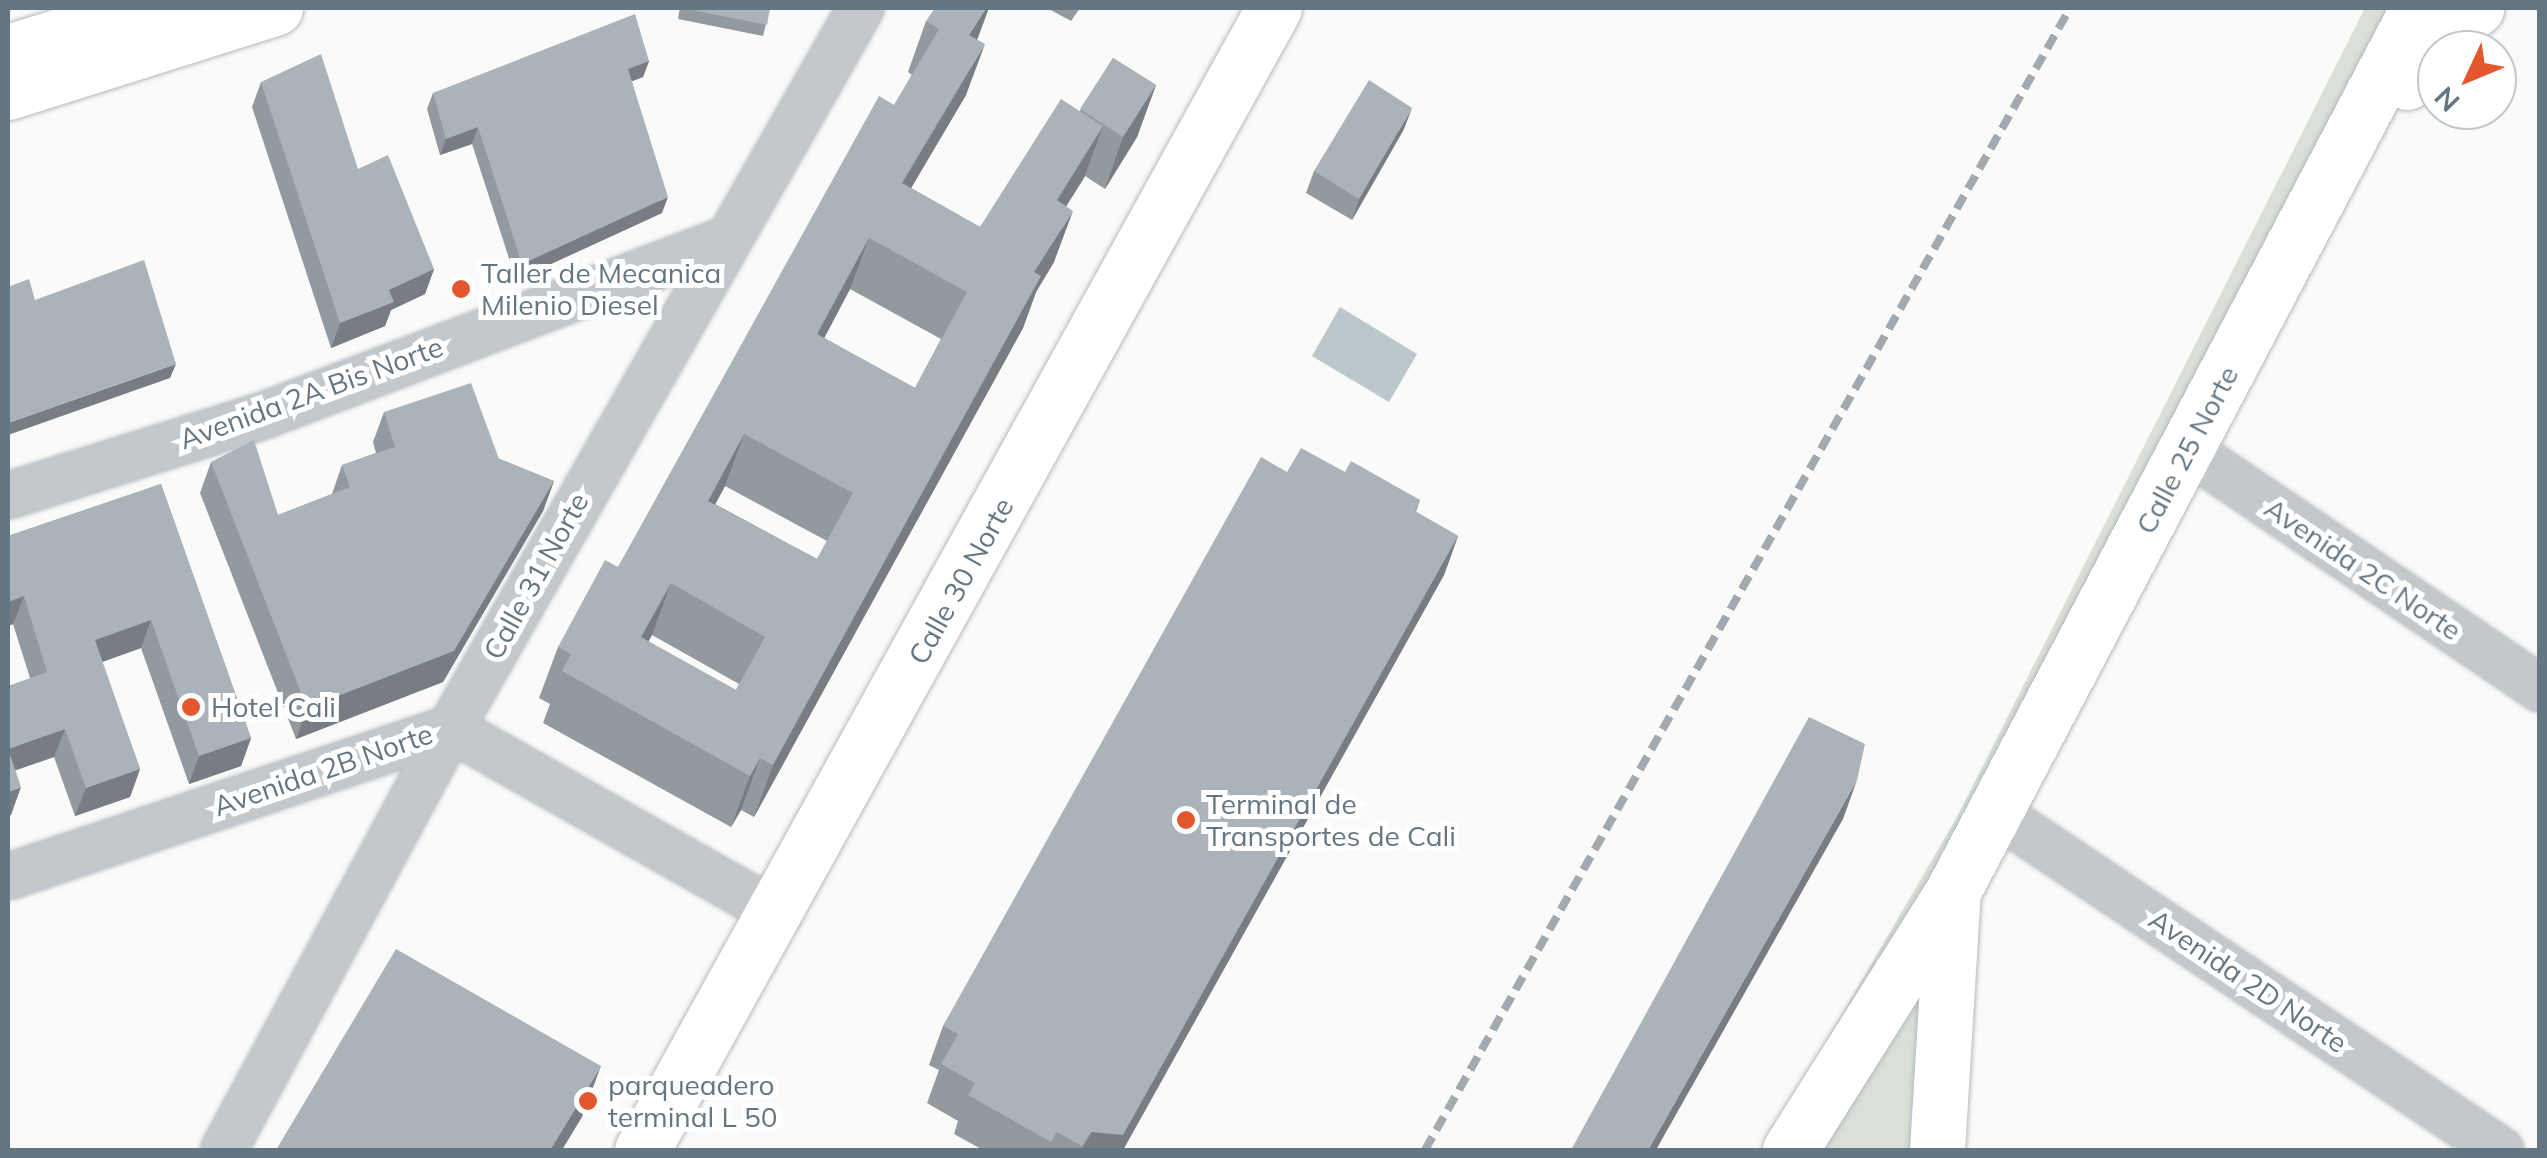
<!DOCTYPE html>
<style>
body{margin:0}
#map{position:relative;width:2547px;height:1158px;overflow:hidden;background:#fafaf8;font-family:Mulish,sans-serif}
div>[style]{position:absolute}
.green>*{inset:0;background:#dadfd7}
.water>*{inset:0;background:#bbc7cb}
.roads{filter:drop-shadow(0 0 2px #b3babf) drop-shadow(0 0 2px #b3babf)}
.street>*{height:45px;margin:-22.5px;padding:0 22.5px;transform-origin:22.5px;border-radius:22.5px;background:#c3c8cc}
.secondary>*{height:55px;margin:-27.5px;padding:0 27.5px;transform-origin:27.5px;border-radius:27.5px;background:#fff}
.primary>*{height:55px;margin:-27.5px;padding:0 27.5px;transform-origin:27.5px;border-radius:27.5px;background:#fff}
.rail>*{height:8px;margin-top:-4px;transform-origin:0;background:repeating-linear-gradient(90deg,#a2aab0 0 15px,transparent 0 23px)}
.wall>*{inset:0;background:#929a9f}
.shaded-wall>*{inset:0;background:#777d82}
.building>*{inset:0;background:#aab3b9}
.dots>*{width:28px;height:28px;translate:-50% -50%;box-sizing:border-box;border:5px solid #fff;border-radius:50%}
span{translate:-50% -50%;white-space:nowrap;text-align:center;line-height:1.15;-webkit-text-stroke:10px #fff;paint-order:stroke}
.poi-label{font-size:28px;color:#657683}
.left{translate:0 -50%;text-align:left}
.street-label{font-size:28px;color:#657683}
.frame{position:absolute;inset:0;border:10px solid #657683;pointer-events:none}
.north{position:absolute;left:2417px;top:30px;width:100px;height:100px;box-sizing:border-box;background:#fff;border:2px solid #c1c8cd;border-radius:50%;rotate:226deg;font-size:28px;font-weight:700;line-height:40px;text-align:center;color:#657683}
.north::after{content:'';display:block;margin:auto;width:35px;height:45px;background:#e4572e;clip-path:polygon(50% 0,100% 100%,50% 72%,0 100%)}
</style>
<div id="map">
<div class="green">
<i style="clip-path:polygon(2365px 8px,2418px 8px,1953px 891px,1937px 1150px,1763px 1150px,1958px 815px)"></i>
</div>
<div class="water">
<i style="clip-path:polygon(1340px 307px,1417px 354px,1389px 402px,1312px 356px)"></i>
</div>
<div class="roads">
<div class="street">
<i style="left:2188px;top:450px;width:425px;rotate:34.1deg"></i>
<i style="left:8px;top:495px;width:270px;rotate:-17.4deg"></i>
<i style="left:266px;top:414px;width:490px;rotate:-20.8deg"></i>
<i style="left:1995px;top:812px;width:608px;rotate:33.79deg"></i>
<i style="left:8px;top:876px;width:466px;rotate:-18.5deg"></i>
<i style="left:450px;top:728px;width:378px;rotate:29.5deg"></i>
<i style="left:223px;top:1150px;width:479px;rotate:-61.7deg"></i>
<i style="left:450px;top:728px;width:829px;rotate:-60.34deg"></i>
</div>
<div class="secondary">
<i style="left:8px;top:52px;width:149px;rotate:-17.2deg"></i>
<i style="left:8px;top:92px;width:280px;rotate:-17.5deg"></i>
<i style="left:642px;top:1150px;width:1305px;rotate:-61.04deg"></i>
<i style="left:1790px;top:1150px;width:306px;rotate:-57.8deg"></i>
</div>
<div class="primary">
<i style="left:2407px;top:82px;width:57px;rotate:-54.3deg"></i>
<i style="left:2440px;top:36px;width:46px;rotate:-37.9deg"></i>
<i style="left:1937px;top:1150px;width:259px;rotate:-86.5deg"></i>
<i style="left:1953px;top:891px;width:998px;rotate:-62.23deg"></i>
</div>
</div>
<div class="rail">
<i style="left:1425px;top:1150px;width:1312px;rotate:-60.54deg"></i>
</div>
<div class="wall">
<i style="clip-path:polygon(680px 8px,770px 8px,763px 36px,678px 19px)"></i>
<i style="clip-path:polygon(1047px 8px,1080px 8px,1071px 21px)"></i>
<i style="clip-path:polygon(evenodd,926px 21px,977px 40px,966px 95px,911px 188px,980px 227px,1080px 111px,1113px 58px,1156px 85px,1137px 137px,1105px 189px,1085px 176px,1066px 206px,1054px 262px,1036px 292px,1023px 328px,754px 817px,741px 810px,731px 827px,543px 723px,550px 704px,539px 698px,558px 647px,618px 567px,912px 75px,908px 72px,926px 21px,850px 289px,941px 339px,915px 388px,824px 338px,850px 289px,926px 21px,725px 486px,827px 541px,817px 559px,715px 504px,725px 486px,926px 21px,652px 635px,739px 684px,736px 690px,648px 642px,652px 635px)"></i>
<i style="clip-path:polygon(649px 61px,643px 77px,632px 81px,662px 213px,516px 280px,472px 144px,440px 155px,427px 109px,433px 93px)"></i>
<i style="clip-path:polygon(261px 82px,358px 169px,434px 269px,425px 294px,391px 310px,385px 326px,331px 348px,252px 107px)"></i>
<i style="clip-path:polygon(1404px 129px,1352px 220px,1306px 193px,1314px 171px)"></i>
<i style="clip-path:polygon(384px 412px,554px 481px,543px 511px,443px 682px,296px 739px,200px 493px,211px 462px,278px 515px,332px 494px,342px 465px,376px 453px,373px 442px)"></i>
<i style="clip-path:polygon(1287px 472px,1345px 472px,1420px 500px,1416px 512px,1458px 536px,1444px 575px,1123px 1150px,983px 1150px,954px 1134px,958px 1121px,927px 1103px,939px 1070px,929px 1065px,943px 1026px)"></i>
<i style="clip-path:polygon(161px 484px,251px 738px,241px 766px,189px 784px,141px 648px,102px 662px,140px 769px,130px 797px,75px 816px,54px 757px,15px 770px,11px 815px,8px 816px,30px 678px,13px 624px,8px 626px,8px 536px)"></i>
</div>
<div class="shaded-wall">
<i style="clip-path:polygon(986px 8px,989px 8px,976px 43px,969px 35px)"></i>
<i style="clip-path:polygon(985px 44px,966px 95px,884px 234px,902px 183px)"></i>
<i style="clip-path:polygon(649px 61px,643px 77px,622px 85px,628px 69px)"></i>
<i style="clip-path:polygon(1156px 85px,1137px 137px,1105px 189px,1123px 137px)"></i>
<i style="clip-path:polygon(1412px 108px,1404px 129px,1352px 220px,1359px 199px)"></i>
<i style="clip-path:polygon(1103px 126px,1084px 178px,1038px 251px,1057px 200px)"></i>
<i style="clip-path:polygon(478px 127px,472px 144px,440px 155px,446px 139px)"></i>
<i style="clip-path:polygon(668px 197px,662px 213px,516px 280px,522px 264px)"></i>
<i style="clip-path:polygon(1073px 211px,1054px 262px,1036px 292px,1023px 328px,754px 817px,773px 765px,1034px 272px)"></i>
<i style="clip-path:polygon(869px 238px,850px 289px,799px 386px,817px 334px)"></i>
<i style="clip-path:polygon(434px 269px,425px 294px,391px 310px,385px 326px,331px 348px,340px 323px,389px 290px)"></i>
<i style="clip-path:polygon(176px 364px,170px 378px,8px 435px,8px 423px)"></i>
<i style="clip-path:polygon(744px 434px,725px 486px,690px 552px,708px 501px)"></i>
<i style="clip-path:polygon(554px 481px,543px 511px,443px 682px,296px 739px,307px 708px)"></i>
<i style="clip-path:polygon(1458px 536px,1444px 575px,1123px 1150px,1081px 1150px)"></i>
<i style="clip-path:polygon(671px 583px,652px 635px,622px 689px,641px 637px)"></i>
<i style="clip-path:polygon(24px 596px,13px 624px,8px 626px,8px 602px)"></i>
<i style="clip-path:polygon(151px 620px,141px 648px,85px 668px,95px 640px)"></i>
<i style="clip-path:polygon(65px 729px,54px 757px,8px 773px,8px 749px)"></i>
<i style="clip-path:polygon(251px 738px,241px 766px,189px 784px,199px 756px)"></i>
<i style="clip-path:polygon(760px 758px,741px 810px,731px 827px,750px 776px)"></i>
<i style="clip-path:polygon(140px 769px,130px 797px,75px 816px,86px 788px)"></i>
<i style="clip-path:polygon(1857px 780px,1843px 819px,1656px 1150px,1648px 1150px)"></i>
<i style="clip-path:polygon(21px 787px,11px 815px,8px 816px,8px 792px)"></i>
<i style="clip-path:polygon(601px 1066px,582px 1117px,562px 1150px,550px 1150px)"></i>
</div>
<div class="building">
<i style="clip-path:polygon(682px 8px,770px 8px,767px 25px)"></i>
<i style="clip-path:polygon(evenodd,935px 8px,986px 8px,969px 35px,985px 44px,902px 183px,980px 227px,1061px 99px,1103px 126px,1057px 200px,1073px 211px,1034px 272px,1041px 276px,773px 765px,760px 758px,750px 776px,562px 671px,571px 654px,558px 647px,605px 560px,618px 567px,879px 96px,894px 105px,939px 29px,926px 21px,935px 8px,869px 238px,967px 292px,915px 388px,817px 334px,869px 238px,935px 8px,744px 434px,853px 493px,817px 559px,708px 501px,744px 434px,935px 8px,671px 583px,765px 637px,736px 690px,641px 637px,671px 583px)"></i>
<i style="clip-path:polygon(635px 14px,649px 61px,628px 69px,668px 197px,522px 264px,478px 127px,446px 139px,433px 93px)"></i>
<i style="clip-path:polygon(321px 54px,358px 169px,388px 155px,434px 269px,389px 290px,394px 302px,340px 323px,261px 82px)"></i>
<i style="clip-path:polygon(1113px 58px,1156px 85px,1123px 137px,1080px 109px)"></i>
<i style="clip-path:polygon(1369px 80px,1412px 108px,1359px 199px,1314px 171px)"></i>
<i style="clip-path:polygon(144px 260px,176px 364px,8px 423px,8px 287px,29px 279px,35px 300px)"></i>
<i style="clip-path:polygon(471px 383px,499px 459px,554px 481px,454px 651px,307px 708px,211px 462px,254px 440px,278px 515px,350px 487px,342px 465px,395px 447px,384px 412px)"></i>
<i style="clip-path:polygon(1301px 448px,1345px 472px,1351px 461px,1420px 500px,1415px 511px,1458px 536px,1123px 1135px,1091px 1132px,1082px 1146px,1057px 1132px,1051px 1142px,968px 1095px,975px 1083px,941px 1064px,958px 1034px,943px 1026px,1261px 457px,1287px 472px)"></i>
<i style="clip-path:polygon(161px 484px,251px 738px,199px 756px,151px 620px,95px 640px,140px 769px,86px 788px,65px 729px,8px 749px,21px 787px,8px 792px,8px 686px,47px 672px,24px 596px,8px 602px,8px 536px)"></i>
<i style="clip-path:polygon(1809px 717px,1865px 744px,1857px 780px,1648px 1150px,1571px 1150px)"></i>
<i style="clip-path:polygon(396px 949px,601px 1066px,550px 1150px,276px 1150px)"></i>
</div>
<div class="dots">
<i style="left:461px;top:289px;background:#e4572e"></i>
<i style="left:191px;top:707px;background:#e4572e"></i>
<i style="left:1186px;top:820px;background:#e4572e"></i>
<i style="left:588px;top:1101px;background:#e4572e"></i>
</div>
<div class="poi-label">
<span class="left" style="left:481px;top:289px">Taller de Mecanica<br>Milenio Diesel</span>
<span class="left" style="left:211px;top:707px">Hotel Cali</span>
<span class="left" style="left:1206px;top:820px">Terminal de<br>Transportes de Cali</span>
<span class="left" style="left:608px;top:1101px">parqueadero<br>terminal L 50</span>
</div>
<div class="street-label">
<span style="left:311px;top:393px;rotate:-20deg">Avenida 2A Bis Norte</span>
<span style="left:2187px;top:450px;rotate:-62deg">Calle 25 Norte</span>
<span style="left:2363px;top:569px;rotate:34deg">Avenida 2C Norte</span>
<span style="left:536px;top:576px;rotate:-61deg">Calle 31 Norte</span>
<span style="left:961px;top:581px;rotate:-61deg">Calle 30 Norte</span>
<span style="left:323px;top:770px;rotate:-19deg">Avenida 2B Norte</span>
<span style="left:2248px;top:981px;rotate:34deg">Avenida 2D Norte</span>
</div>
<div class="frame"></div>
<div class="north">N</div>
</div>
